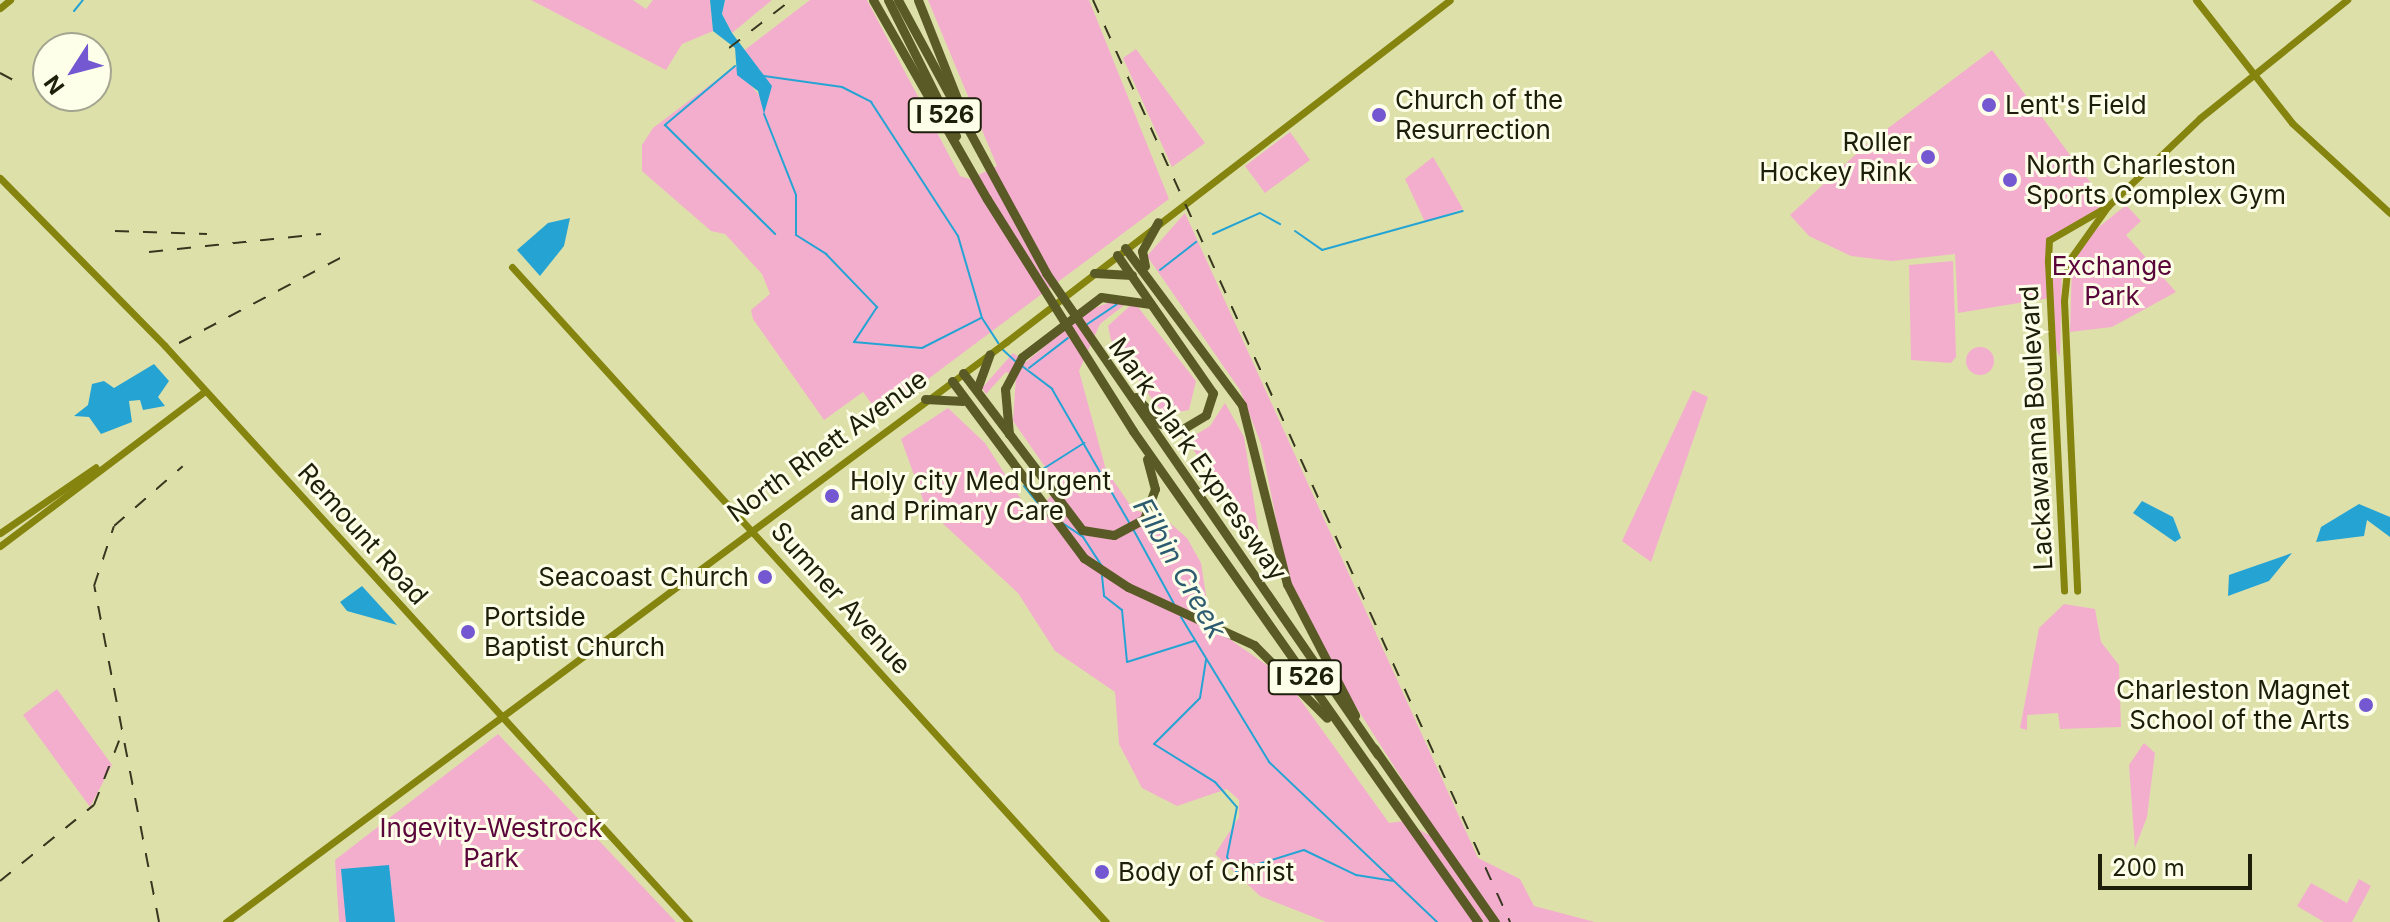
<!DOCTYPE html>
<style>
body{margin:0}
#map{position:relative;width:2390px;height:922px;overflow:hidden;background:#dee0aa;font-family:Inter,sans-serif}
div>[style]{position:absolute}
.green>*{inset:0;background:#f3aece}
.round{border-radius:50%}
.water>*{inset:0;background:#25a4d4}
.stream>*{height:2px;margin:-1px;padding:0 1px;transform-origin:1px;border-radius:1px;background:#25a4d4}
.secondary>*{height:7px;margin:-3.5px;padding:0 3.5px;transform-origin:3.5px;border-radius:3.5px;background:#84840e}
.highway>*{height:9px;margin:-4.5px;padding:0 4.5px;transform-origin:4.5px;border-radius:4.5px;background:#595a25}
.rail>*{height:2px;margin-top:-1px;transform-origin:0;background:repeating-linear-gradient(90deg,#36371e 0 14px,transparent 0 28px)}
.highway-bridge>*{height:9px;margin:-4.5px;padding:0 4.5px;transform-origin:4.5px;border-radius:4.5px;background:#595a25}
.dots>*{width:22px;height:22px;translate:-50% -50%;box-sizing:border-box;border:4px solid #fdffe9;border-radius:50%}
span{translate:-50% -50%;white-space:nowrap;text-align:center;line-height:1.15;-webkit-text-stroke:6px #fdffe9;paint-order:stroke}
.shield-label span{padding:2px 6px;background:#fdffe9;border:2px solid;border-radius:6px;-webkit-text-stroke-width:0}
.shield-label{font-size:24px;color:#1e1f0a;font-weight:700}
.poi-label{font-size:26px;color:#1e1f0a}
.left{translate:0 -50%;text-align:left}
.right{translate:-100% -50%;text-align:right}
.park-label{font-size:26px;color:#5b063b}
.street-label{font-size:26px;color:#1e1f0a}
.water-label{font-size:28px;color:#2d5c71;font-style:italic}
.north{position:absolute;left:32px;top:32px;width:80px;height:80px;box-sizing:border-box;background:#fdffe9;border:2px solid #a4a590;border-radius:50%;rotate:234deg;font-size:22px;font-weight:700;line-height:32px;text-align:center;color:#1e1f0a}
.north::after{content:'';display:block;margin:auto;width:28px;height:36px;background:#7358d2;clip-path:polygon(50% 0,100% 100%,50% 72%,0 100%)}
.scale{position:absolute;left:2098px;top:854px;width:154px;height:36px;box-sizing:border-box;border:4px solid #1e1f0a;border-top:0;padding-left:10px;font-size:24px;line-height:28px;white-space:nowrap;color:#1e1f0a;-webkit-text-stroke:6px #fdffe9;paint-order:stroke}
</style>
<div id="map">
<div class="green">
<i style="clip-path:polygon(531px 0,633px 0,646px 9px,653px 0,710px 0,713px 31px,682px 44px,666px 70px)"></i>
<i style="clip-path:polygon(725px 0,772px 0,732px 33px,722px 14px)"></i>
<i style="clip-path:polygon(810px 0,867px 0,960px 176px,970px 179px,997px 166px,928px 0,1089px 0,1169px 199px,880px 415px,863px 392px,824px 420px,753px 319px,751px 310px,770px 294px,762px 274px,725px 234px,711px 231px,642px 171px,642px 145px,653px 128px,735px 66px,759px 95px,766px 80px,742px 52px)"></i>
<i style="clip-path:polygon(1136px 49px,1205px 143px,1172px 167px,1123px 58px)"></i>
<i style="clip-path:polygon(1992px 50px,2108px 206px,2046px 243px,2050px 298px,1958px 313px,1955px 254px,1892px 261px,1851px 256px,1809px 236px,1790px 215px,1867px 144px)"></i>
<i style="clip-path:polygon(1290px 132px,1310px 160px,1265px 193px,1245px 166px)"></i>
<i style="clip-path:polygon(1433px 157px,1463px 209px,1425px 222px,1405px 179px)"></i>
<i style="clip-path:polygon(2126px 205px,2141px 221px,2126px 235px,2176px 292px,2112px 327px,2070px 332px,2072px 264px,2094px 231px)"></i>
<i style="clip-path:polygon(1185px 213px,1478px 858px,1520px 879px,1534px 906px,1595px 922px,1326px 922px,1260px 896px,1215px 854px,1239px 817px,1239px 800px,1227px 789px,1177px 806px,1142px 788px,1119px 744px,1115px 692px,1055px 651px,1018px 593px,926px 508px,901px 439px,948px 408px,985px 443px,1026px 507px,1039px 509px,1059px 487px,1013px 421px,1016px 376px,1006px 372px,986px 394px,982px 388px,1013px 353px,1026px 362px,1087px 311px,1118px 299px,1127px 303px,1100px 324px,1079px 371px,1106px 470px,1133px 509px,1170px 523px,1187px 538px,1201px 563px,1208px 608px,1228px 638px,1284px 677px,1389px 823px,1404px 821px,1443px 843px,1351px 699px,1287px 574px,1261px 444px,1240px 390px,1147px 256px)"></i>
<i style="clip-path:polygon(1953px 261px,1956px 357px,1951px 363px,1911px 360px,1909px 265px)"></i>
<i style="clip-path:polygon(2051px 269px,2062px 270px,2060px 357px,2056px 349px)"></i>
<i style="clip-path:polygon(1134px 302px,1196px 381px,1189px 410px,1168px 414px,1157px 406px,1111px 340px,1108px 326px)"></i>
<i class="round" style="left:1966px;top:347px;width:28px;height:28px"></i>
<i style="clip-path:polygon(1693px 390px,1708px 397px,1651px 562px,1622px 541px)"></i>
<i style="clip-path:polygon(1225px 403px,1244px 437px,1262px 553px,1187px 440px,1210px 426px)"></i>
<i style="clip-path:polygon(2064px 604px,2095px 609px,2101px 642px,2119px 665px,2121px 727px,2060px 729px,2058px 713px,2027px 715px,2027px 730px,2020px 728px,2039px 628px)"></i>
<i style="clip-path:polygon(57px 689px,112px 765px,90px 807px,23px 715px)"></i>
<i style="clip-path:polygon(498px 734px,676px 922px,339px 922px,335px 860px)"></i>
<i style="clip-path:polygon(2144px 743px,2155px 753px,2147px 817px,2135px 848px,2129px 765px)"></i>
<i style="clip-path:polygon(2359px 879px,2371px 886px,2352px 922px,2324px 922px,2297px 906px,2311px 883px,2347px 903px)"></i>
</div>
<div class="water">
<i style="clip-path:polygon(710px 0,725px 0,722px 14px,732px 33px,772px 86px,764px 114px,758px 91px,737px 75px,735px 48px,713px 31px)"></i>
<i style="clip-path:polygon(570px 218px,564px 246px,540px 276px,517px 250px,548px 223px)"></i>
<i style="clip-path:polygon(154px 364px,169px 381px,158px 397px,165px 406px,143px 410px,140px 400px,129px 401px,132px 422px,101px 434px,89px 417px,74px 416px,88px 405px,92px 384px,104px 381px,114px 388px)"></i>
<i style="clip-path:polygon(2142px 501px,2173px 517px,2181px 538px,2175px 542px,2133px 513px)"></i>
<i style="clip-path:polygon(2359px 504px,2390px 517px,2390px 537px,2367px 520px,2364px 536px,2316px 542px,2321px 527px)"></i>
<i style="clip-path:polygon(2292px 553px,2269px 581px,2228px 596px,2229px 575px)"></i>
<i style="clip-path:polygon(362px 586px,392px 619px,397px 625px,347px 611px,340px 602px)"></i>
<i style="clip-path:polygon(389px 865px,395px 922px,346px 922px,341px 869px)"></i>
</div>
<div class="stream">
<i style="left:74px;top:11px;width:14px;rotate:-51deg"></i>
<i style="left:735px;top:66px;width:92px;rotate:139.9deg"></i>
<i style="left:665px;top:125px;width:155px;rotate:44.7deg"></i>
<i style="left:757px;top:75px;width:86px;rotate:8deg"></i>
<i style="left:842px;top:87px;width:33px;rotate:27deg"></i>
<i style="left:871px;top:102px;width:160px;rotate:57deg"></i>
<i style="left:958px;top:236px;width:85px;rotate:73.7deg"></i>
<i style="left:982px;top:318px;width:30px;rotate:57deg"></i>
<i style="left:764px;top:114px;width:87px;rotate:68.4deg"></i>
<i style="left:796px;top:195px;width:40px;rotate:90deg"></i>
<i style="left:796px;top:235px;width:36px;rotate:32deg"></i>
<i style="left:826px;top:254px;width:74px;rotate:46.1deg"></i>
<i style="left:877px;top:307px;width:42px;rotate:123.3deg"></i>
<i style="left:854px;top:342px;width:68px;rotate:5deg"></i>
<i style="left:922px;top:348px;width:66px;rotate:-27deg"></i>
<i style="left:1295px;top:231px;width:33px;rotate:35deg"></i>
<i style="left:1322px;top:250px;width:146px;rotate:-15.5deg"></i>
<i style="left:1213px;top:234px;width:51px;rotate:-24.1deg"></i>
<i style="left:1260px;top:213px;width:23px;rotate:29deg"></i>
<i style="left:1160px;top:270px;width:46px;rotate:-37.9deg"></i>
<i style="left:1086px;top:325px;width:37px;rotate:-34deg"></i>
<i style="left:1001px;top:348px;width:21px;rotate:43deg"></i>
<i style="left:1022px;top:366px;width:38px;rotate:37deg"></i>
<i style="left:1052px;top:389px;width:156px;rotate:60deg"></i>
<i style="left:1029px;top:368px;width:49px;rotate:-37.6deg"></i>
<i style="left:1043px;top:469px;width:49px;rotate:-32.4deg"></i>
<i style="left:1024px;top:486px;width:22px;rotate:51deg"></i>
<i style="left:1061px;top:522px;width:27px;rotate:34deg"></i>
<i style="left:1083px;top:537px;width:35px;rotate:57deg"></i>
<i style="left:1133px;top:529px;width:85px;rotate:61.3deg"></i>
<i style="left:1102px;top:576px;width:20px;rotate:84deg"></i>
<i style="left:1104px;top:596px;width:23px;rotate:38deg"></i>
<i style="left:1122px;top:610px;width:52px;rotate:84.5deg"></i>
<i style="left:1127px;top:662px;width:70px;rotate:-17.4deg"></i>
<i style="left:1181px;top:617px;width:170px;rotate:58.7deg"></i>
<i style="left:1269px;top:762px;width:232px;rotate:43.6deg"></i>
<i style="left:1206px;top:660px;width:38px;rotate:99deg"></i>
<i style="left:1200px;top:698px;width:65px;rotate:135deg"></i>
<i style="left:1154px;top:744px;width:72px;rotate:31.9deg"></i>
<i style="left:1215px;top:782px;width:33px;rotate:49deg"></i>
<i style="left:1237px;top:807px;width:51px;rotate:101.3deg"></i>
<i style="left:1227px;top:857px;width:17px;rotate:57deg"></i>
<i style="left:1236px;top:871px;width:71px;rotate:-17.2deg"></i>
<i style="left:1304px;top:850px;width:58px;rotate:25.7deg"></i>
<i style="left:1356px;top:875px;width:37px;rotate:9deg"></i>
</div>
<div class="secondary">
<i style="left:2196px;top:0;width:156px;rotate:52deg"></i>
<i style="left:2292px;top:123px;width:133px;rotate:42.6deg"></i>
<i style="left:0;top:8px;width:13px;rotate:-39deg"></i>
<i style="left:0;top:178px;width:235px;rotate:45.5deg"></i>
<i style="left:165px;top:346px;width:779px;rotate:47.71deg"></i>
<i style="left:2108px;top:206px;width:68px;rotate:150deg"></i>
<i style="left:2049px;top:240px;width:22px;rotate:93deg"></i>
<i style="left:2048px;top:262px;width:20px"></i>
<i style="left:2068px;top:262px;width:69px;rotate:-54.5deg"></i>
<i style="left:2108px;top:206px;width:127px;rotate:-43.7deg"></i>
<i style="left:2200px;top:118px;width:189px;rotate:-38.8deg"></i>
<i style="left:2048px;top:262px;width:329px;rotate:87.2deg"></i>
<i style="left:2068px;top:262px;width:39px;rotate:96deg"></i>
<i style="left:2064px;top:301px;width:290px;rotate:87.4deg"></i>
<i style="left:512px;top:267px;width:884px;rotate:47.8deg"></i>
<i style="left:0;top:533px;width:116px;rotate:-34.5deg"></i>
<i style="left:0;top:546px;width:257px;rotate:-37.1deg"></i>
<i style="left:226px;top:922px;width:972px;rotate:-36.63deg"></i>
<i style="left:1006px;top:342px;width:560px;rotate:-37.61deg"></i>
</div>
<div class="highway">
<i style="left:873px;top:0;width:229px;rotate:60.2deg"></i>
<i style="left:888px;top:0;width:152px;rotate:63.4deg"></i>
<i style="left:898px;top:0;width:311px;rotate:61.5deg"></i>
<i style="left:918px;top:0;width:136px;rotate:68.4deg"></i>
<i style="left:1125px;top:248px;width:196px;rotate:53.3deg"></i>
<i style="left:1242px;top:405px;width:185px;rotate:75.9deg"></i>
<i style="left:1287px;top:584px;width:148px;rotate:62.6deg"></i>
<i style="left:1117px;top:255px;width:168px;rotate:55.2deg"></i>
<i style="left:1213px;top:393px;width:23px;rotate:108deg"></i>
<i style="left:1206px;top:415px;width:29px;rotate:149deg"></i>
<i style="left:1181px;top:430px;width:21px;rotate:-163deg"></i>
<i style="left:1161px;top:424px;width:37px;rotate:-133deg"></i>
<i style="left:1145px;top:266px;width:15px;rotate:-101deg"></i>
<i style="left:1142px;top:251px;width:33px;rotate:-61deg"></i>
<i style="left:1094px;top:273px;width:38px;rotate:3deg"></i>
<i style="left:963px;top:373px;width:197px;rotate:52.8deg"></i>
<i style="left:1082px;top:530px;width:32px;rotate:9deg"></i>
<i style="left:1114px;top:535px;width:34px;rotate:-28deg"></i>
<i style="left:1144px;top:519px;width:32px;rotate:-70deg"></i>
<i style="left:1155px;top:489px;width:31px;rotate:-105deg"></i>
<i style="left:952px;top:381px;width:221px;rotate:53.3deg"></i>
<i style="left:1084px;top:558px;width:53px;rotate:33.4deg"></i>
<i style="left:1128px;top:587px;width:139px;rotate:24.7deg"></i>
<i style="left:1254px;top:645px;width:103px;rotate:45deg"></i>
<i style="left:977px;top:389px;width:37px;rotate:-70deg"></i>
<i style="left:925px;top:399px;width:38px;rotate:3deg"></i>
<i style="left:1133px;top:431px;width:600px;rotate:54.91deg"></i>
<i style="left:1009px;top:434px;width:45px;rotate:-95.1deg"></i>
<i style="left:1005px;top:389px;width:36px;rotate:-62deg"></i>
<i style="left:1022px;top:357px;width:99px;rotate:-37.2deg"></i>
<i style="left:1101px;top:297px;width:50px;rotate:8deg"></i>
<i style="left:1374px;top:748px;width:212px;rotate:55.2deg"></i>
</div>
<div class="rail">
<i style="left:1093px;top:0;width:1012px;rotate:65.66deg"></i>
<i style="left:729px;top:48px;width:78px;rotate:-37.7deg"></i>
<i style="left:0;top:73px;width:21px;rotate:28deg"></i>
<i style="left:115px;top:231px;width:92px;rotate:1.9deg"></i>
<i style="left:149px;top:252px;width:173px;rotate:-6deg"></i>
<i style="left:179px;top:343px;width:189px;rotate:-27.8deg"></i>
<i style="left:0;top:881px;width:121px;rotate:-39deg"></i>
<i style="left:94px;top:805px;width:69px;rotate:-68.7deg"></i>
<i style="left:159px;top:922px;width:342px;rotate:-100.9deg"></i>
<i style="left:94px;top:586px;width:63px;rotate:-71.6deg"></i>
<i style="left:114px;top:526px;width:91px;rotate:-41deg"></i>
</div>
<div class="highway-bridge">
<i style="left:987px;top:199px;width:274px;rotate:57.8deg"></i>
<i style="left:1046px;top:273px;width:585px;rotate:55.44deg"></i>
</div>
<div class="dots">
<i style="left:1989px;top:105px;background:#7358d2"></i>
<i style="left:1379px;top:115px;background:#7358d2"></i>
<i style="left:1928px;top:157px;background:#7358d2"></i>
<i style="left:2010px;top:180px;background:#7358d2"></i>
<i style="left:832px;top:496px;background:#7358d2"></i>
<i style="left:765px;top:577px;background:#7358d2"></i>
<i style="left:468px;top:632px;background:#7358d2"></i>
<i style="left:2366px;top:705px;background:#7358d2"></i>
<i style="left:1102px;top:872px;background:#7358d2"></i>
</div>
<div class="shield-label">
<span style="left:945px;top:115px">I 526</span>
<span style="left:1305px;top:677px">I 526</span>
</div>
<div class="poi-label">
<span class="left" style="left:1395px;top:115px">Church of the<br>Resurrection</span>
<span class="left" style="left:2005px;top:105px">Lent's Field</span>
<span class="right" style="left:1912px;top:157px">Roller<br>Hockey Rink</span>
<span class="left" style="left:2026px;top:180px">North Charleston<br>Sports Complex Gym</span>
<span class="left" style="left:850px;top:496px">Holy city Med Urgent<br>and Primary Care</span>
<span class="right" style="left:749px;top:577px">Seacoast Church</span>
<span class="left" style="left:484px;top:632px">Portside<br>Baptist Church</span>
<span class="right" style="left:2350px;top:705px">Charleston Magnet<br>School of the Arts</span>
<span class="left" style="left:1118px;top:872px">Body of Christ</span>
</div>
<div class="park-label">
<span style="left:2112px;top:281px">Exchange<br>Park</span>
<span style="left:491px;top:843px">Ingevity-Westrock<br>Park</span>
</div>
<div class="street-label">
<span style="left:2036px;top:428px;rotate:-93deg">Lackawanna Boulevard</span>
<span style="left:827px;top:446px;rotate:-36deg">North Rhett Avenue</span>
<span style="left:1198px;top:459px;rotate:55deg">Mark Clark Expressway</span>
<span style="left:363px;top:534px;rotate:48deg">Remount Road</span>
<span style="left:841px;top:598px;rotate:48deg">Sumner Avenue</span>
</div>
<div class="water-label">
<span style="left:1180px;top:568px;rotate:60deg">Filbin Creek</span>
</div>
<div class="north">N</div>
<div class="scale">200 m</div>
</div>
